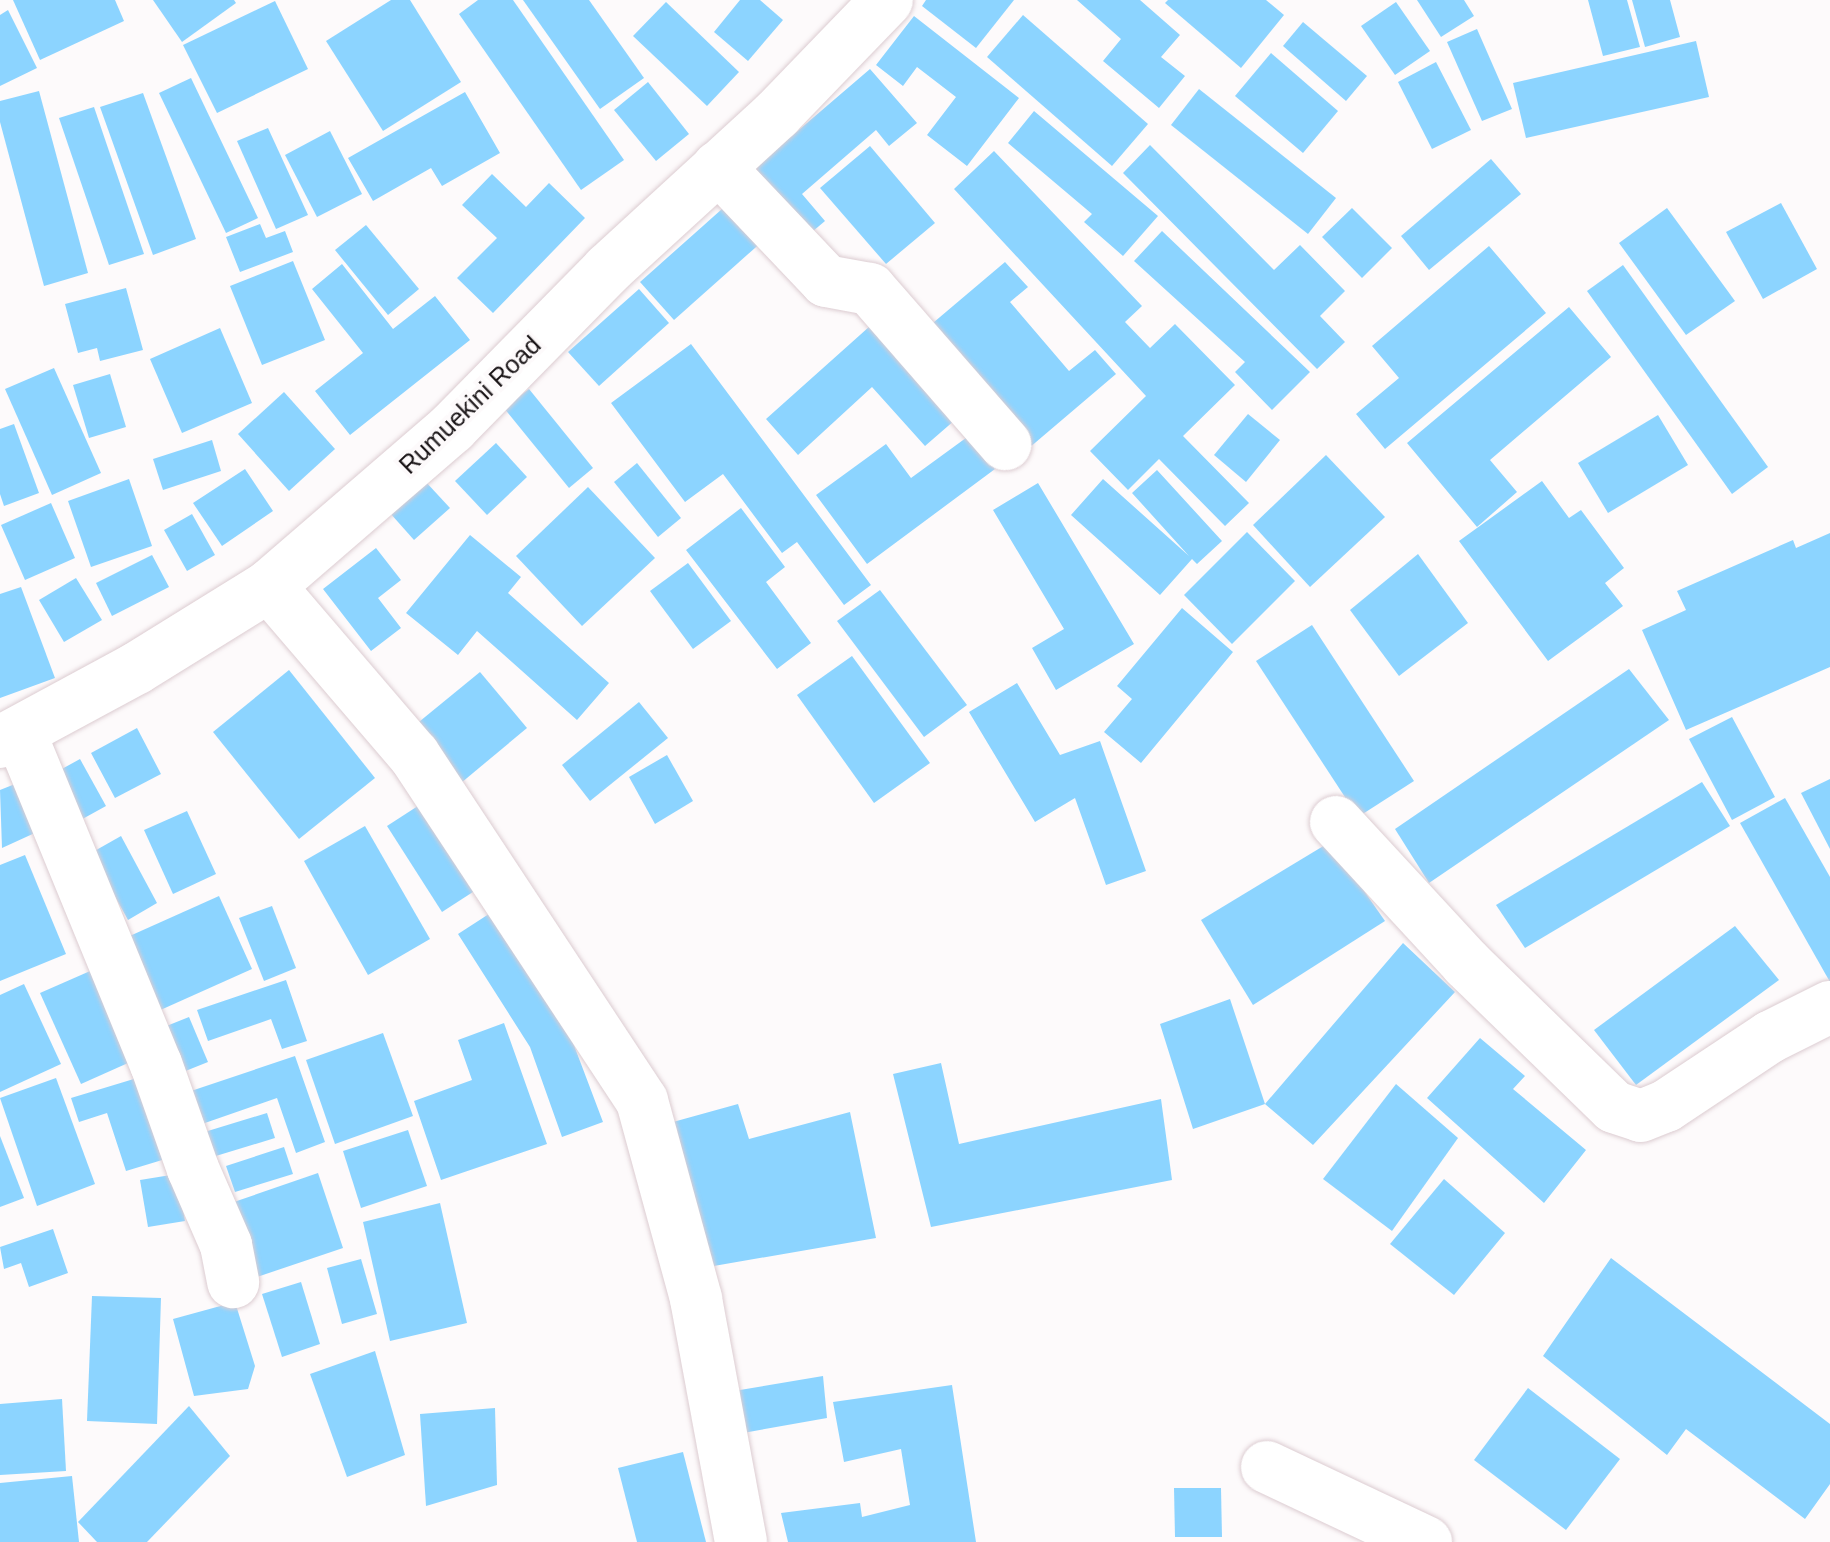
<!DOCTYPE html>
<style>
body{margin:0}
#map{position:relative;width:1830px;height:1542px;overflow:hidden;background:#fdfafb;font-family:Helvetica,sans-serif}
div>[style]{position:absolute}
.building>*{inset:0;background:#8cd4ff}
.roads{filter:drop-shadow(0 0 2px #dcccd1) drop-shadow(0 0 2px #dcccd1)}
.minor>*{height:52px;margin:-26px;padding:0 26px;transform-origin:26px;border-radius:26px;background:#fff}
span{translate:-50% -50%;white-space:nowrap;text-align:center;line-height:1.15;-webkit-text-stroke:8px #fdfafb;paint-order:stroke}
.street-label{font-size:25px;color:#191416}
</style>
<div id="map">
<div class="building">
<i style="clip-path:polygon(13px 0,115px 0,124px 21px,40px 60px)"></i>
<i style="clip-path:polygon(153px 0,234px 0,236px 3px,182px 42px)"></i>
<i style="clip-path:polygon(391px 0,410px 0,461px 82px,383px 131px,326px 41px)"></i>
<i style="clip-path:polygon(478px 0,513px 0,624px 160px,581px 190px,459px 14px)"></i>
<i style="clip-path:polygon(523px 0,589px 0,644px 78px,600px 109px)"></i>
<i style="clip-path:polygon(740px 0,760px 0,783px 20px,748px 61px,714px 32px)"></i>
<i style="clip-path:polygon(926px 0,1014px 0,976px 48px,922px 6px)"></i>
<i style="clip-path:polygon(1077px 0,1140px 0,1180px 35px,1161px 57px,1185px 76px,1159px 108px,1103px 61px,1121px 39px)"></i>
<i style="clip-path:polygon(1168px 0,1266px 0,1284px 15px,1241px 68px,1165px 3px)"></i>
<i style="clip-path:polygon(1417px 0,1464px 0,1474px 16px,1441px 37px)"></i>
<i style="clip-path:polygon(1588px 0,1627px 0,1640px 47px,1603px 56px)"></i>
<i style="clip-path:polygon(1632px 0,1670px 0,1680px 37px,1645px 47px)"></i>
<i style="clip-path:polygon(275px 1px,308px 69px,217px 113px,183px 45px)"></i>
<i style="clip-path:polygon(666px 2px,739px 72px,707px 106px,633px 36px)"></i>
<i style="clip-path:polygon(1396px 2px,1430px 51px,1395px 75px,1361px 26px)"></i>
<i style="clip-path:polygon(8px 10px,37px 68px,0 86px,0 15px)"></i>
<i style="clip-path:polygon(1023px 15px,1148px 124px,1112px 166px,987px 57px)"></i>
<i style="clip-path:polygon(914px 16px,1019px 98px,967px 166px,927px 135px,956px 97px,917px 67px,903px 86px,876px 65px)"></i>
<i style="clip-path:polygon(1303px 22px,1367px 76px,1346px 101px,1283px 46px)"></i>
<i style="clip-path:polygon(1477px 29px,1512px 109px,1482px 121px,1447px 42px)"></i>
<i style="clip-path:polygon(1696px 41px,1709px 97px,1526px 138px,1513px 83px)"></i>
<i style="clip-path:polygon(1271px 53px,1338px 111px,1303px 153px,1235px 96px)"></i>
<i style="clip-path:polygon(1436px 62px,1471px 130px,1432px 149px,1398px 82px)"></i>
<i style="clip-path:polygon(870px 69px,917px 123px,889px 146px,876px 130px,802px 194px,825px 221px,806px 237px,751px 171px)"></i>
<i style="clip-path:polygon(191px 78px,258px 218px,226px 233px,159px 93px)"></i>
<i style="clip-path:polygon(648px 82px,689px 134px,656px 161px,614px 110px)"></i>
<i style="clip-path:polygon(1199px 89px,1336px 198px,1308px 234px,1171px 125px)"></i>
<i style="clip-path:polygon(39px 91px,88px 273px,44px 286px,0 122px,0 101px)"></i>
<i style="clip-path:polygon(465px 92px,500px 153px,442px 186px,431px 168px,373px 201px,348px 158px)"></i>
<i style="clip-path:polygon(143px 93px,196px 239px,153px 255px,100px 107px)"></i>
<i style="clip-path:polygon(94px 107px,144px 254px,109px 265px,59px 118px)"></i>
<i style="clip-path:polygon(1034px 111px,1158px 216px,1123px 256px,1084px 222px,1092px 214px,1008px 143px)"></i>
<i style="clip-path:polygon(268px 128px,308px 215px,276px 229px,237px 141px)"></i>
<i style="clip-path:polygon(330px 131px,362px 194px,317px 217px,285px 155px)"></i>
<i style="clip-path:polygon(1150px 145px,1274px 270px,1300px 245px,1345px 291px,1320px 316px,1345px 342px,1317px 369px,1123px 173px)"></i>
<i style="clip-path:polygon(870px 146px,935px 223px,886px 264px,820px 188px)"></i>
<i style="clip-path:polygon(994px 151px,1142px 306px,1125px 322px,1150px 348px,1175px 324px,1235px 385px,1183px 436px,1249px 503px,1225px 526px,1159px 459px,1128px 490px,1090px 451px,1146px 396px,954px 189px)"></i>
<i style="clip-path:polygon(1491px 159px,1521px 194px,1429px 270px,1401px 236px)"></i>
<i style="clip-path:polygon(492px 174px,526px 207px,549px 183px,585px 218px,493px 313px,457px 278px,497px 238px,462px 205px)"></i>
<i style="clip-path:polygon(731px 201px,765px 239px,674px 320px,640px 282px)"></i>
<i style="clip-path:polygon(1781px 203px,1817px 269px,1763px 299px,1726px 232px)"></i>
<i style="clip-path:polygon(1352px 208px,1392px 248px,1362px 278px,1322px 237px)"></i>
<i style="clip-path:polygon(1667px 208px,1735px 301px,1686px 335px,1619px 243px)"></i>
<i style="clip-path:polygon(260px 224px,266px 238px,285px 231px,293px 252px,240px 272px,226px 237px)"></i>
<i style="clip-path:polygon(366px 225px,419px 289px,388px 315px,335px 250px)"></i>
<i style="clip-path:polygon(1162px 231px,1310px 372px,1272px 410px,1235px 372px,1245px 362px,1134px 261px)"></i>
<i style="clip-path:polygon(1489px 246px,1546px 313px,1385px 449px,1356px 414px,1399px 378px,1372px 346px)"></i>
<i style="clip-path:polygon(293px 261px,325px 340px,262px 365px,230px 286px)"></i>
<i style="clip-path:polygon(1005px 262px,1028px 287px,1010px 302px,1069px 371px,1095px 350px,1116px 374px,1029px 448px,927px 328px)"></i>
<i style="clip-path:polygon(342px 264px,393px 329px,435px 296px,470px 340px,350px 435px,315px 391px,363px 353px,312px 289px)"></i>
<i style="clip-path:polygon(1623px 265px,1768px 467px,1732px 494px,1587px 291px)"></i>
<i style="clip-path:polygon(126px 288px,143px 350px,100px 361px,97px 348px,78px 353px,65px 304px)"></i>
<i style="clip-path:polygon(639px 289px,669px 323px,599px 386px,568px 352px)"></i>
<i style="clip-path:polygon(1569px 307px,1611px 357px,1490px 460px,1517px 492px,1477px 527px,1407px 443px)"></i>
<i style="clip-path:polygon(879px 318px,963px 413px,925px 446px,872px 387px,798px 455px,766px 419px)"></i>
<i style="clip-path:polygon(220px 328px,252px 403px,182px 433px,150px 359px)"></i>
<i style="clip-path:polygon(691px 344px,871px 585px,844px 605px,797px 542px,782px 553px,723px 474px,685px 502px,611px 403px)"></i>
<i style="clip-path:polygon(54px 368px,101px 473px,52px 495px,5px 389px)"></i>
<i style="clip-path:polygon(110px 374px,126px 427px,89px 438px,73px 385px)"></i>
<i style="clip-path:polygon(529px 389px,593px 468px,569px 488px,504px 408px)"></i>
<i style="clip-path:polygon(284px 392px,335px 449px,289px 491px,238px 434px)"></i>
<i style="clip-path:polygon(1248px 414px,1280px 440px,1246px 482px,1214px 455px)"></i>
<i style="clip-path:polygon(1658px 415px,1688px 465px,1608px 513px,1578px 463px)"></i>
<i style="clip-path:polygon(14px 424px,39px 493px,4px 506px,0 494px,0 429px)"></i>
<i style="clip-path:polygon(970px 435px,995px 469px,867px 564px,816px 495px,886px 444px,911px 478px)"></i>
<i style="clip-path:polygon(212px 440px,221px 471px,163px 490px,153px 459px)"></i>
<i style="clip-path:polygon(496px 443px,527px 477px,487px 515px,455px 481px)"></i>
<i style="clip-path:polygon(1326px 455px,1385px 517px,1310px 587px,1253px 525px)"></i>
<i style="clip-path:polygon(637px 463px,681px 518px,658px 537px,614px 482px)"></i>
<i style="clip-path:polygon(245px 469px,273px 511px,222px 546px,193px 503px)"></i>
<i style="clip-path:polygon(1157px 470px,1222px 541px,1197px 564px,1192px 559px,1160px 595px,1071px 515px,1103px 479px,1189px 556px,1132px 493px)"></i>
<i style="clip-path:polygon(129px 479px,152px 546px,91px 567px,68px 501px)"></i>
<i style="clip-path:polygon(425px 481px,450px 508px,414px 540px,390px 513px)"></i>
<i style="clip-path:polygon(1542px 481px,1569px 518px,1581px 510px,1624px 568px,1605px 583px,1623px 606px,1548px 661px,1459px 541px)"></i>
<i style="clip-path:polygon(1038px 483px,1134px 644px,1056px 690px,1032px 648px,1064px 629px,993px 510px)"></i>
<i style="clip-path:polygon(588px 487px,655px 558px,582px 626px,516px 556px)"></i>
<i style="clip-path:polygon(51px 503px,75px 558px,25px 580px,1px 525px)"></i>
<i style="clip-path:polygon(741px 508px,785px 567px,766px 582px,811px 643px,777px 669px,686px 550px)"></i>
<i style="clip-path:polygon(192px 514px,215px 555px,187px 571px,164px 530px)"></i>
<i style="clip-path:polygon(1247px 532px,1295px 581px,1232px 644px,1184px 595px)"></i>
<i style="clip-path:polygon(1830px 533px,1830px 667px,1686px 730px,1642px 630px,1686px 610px,1677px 591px,1793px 540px,1796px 548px)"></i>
<i style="clip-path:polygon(470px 535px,521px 577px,508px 593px,609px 683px,577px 720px,477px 631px,458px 655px,406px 613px)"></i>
<i style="clip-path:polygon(376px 548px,401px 580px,378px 598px,401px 628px,371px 651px,323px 589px)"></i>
<i style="clip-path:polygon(1418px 554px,1468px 623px,1399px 676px,1350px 610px)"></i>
<i style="clip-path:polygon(152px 555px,169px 587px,112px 616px,96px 583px)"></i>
<i style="clip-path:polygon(688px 563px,731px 621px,693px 649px,650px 591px)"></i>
<i style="clip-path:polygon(76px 578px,102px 620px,64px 642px,39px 600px)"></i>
<i style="clip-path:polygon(21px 587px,55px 678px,0 698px,0 594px)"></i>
<i style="clip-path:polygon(880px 590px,967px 705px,924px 737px,837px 621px)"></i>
<i style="clip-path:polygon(1182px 608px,1233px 652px,1141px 763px,1104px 732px,1132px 699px,1117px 686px)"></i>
<i style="clip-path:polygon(1312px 625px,1414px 781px,1358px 817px,1256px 661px)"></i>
<i style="clip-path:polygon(852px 656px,930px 763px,874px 803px,797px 695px)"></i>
<i style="clip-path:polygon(1629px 669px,1669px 720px,1429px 883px,1395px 829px)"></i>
<i style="clip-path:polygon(289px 670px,375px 778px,299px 839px,213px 732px)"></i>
<i style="clip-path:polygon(480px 672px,527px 728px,461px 783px,414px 726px)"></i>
<i style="clip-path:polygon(1017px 683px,1060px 755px,1100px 741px,1146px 871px,1106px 885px,1075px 798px,1035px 822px,969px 712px)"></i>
<i style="clip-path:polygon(639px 702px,668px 738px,590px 801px,562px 765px)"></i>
<i style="clip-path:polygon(1732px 717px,1775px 797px,1732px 820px,1689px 739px)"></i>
<i style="clip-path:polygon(137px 728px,161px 774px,115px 798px,91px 753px)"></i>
<i style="clip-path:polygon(667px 755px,693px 801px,655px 824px,629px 777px)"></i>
<i style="clip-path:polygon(80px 759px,106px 806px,77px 822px,51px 775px)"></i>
<i style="clip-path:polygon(1830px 779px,1830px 849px,1801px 793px)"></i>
<i style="clip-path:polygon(1702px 782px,1730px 826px,1525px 948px,1496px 905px)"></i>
<i style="clip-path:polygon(15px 784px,37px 832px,2px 848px,0 790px)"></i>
<i style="clip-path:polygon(1785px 798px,1830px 877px,1830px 982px,1740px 823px)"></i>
<i style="clip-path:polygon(421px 804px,476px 890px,442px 912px,387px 826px)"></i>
<i style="clip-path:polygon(187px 811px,216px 874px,173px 894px,144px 830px)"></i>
<i style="clip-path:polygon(365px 826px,430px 939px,368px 975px,304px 861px)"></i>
<i style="clip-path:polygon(121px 836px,157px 903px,128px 920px,91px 853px)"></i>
<i style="clip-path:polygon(1330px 842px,1385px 921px,1253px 1005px,1201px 920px)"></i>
<i style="clip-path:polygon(25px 855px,66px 954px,0 981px,0 865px)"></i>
<i style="clip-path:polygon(219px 896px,252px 969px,156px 1012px,123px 939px)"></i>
<i style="clip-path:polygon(272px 906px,296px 968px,264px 981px,239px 918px)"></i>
<i style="clip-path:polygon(492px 912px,569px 1032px,603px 1122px,562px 1137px,530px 1047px,458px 934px)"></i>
<i style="clip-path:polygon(1735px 926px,1779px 980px,1636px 1085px,1594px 1030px)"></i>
<i style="clip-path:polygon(1403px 943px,1455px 992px,1313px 1145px,1265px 1104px,1193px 1129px,1160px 1024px,1230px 999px,1265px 1104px)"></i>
<i style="clip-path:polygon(97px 968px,137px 1059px,81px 1084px,40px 993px)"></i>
<i style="clip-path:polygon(286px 980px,307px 1041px,282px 1049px,271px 1019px,208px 1041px,197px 1010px)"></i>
<i style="clip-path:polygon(24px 984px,61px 1064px,0 1092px,0 995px)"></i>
<i style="clip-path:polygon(189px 1017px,208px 1062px,178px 1074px,159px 1029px)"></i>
<i style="clip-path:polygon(504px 1023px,547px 1144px,441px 1180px,414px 1101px,472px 1080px,458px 1040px)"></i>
<i style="clip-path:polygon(383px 1033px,413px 1116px,335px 1144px,306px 1060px)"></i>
<i style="clip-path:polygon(1480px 1038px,1525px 1076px,1513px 1089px,1586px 1150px,1544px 1203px,1427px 1098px)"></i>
<i style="clip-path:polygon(295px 1056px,325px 1142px,296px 1153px,277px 1098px,202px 1124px,191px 1091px)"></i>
<i style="clip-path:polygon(941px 1063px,959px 1144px,1161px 1099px,1172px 1180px,931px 1227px,893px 1074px)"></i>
<i style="clip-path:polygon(147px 1075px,172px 1157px,126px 1171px,107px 1113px,79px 1122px,71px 1098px)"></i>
<i style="clip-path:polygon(56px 1078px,95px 1184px,37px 1206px,0 1098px)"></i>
<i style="clip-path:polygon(1396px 1084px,1458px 1138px,1392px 1231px,1323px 1179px)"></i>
<i style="clip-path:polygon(738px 1104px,749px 1139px,850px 1112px,876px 1238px,708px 1267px,673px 1122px)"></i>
<i style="clip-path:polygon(267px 1113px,275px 1138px,206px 1159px,198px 1134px)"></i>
<i style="clip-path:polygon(408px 1130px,427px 1186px,361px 1208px,343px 1151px)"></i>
<i style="clip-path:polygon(0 1136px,24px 1198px,0 1207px)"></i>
<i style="clip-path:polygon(284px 1147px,293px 1174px,235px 1192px,226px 1166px)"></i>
<i style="clip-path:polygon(318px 1173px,343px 1248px,257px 1277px,231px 1203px)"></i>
<i style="clip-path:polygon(177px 1174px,185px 1221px,148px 1227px,140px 1180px)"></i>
<i style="clip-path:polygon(1444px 1179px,1505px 1233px,1454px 1295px,1390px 1244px)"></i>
<i style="clip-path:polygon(440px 1203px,467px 1323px,390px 1341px,363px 1222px)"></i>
<i style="clip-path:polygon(53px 1229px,68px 1273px,29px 1287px,21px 1263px,4px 1269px,0 1247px)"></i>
<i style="clip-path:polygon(1611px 1258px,1830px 1424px,1830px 1484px,1805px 1519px,1686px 1429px,1667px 1455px,1543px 1356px)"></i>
<i style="clip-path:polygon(361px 1259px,377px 1314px,342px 1324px,327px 1268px)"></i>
<i style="clip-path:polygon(301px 1282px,320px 1344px,282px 1357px,262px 1294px)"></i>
<i style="clip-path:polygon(92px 1296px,161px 1298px,157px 1424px,87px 1421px)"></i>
<i style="clip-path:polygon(235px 1302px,255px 1366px,248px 1389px,194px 1396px,173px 1319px)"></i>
<i style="clip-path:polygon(375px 1351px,405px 1455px,347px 1477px,310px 1374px)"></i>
<i style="clip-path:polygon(823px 1376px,827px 1418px,743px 1433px,734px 1391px)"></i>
<i style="clip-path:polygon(952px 1385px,976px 1542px,788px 1542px,781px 1513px,860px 1503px,862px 1517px,910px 1505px,901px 1449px,844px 1462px,833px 1402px)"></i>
<i style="clip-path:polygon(1528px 1388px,1620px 1459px,1566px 1530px,1474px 1460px)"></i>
<i style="clip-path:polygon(62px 1399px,66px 1471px,0 1475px,0 1404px)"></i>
<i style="clip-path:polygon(189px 1406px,230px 1456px,147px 1542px,97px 1542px,78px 1522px)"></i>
<i style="clip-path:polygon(495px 1408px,497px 1485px,426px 1506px,420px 1414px)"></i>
<i style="clip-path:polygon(683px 1452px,706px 1542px,637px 1542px,618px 1468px)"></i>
<i style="clip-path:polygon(72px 1476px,79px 1542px,0 1542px,0 1483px)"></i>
<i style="clip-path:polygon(1174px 1488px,1221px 1488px,1222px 1537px,1175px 1537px)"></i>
</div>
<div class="roads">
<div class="minor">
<i style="left:718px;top:167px;width:157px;rotate:46.5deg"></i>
<i style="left:826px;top:281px;width:45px;rotate:10.3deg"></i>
<i style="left:870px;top:289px;width:206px;rotate:48.9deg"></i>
<i style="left:269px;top:586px;width:223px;rotate:49.4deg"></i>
<i style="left:414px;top:755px;width:414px;rotate:56.6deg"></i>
<i style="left:642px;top:1101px;width:205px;rotate:74.7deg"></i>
<i style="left:696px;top:1299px;width:247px;rotate:79.5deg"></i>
<i style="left:20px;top:733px;width:358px;rotate:67.7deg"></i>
<i style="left:156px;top:1064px;width:111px;rotate:70.6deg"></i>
<i style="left:193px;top:1169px;width:83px;rotate:66.5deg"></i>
<i style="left:226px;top:1245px;width:38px;rotate:79deg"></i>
<i style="left:0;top:742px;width:156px;rotate:-28.4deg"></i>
<i style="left:137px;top:668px;width:155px;rotate:-31.8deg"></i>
<i style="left:269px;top:586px;width:242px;rotate:-40.8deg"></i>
<i style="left:452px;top:428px;width:223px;rotate:-45.5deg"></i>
<i style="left:608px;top:269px;width:229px;rotate:-42.5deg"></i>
<i style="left:777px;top:114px;width:158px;rotate:-46deg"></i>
<i style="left:1336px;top:822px;width:192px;rotate:47.3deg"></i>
<i style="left:1466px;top:963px;width:206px;rotate:44.2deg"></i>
<i style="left:1614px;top:1107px;width:28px;rotate:18deg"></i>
<i style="left:1641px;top:1116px;width:27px;rotate:-22deg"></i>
<i style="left:1666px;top:1106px;width:125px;rotate:-33.6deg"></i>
<i style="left:1770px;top:1037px;width:67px;rotate:-26.6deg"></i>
<i style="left:1267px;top:1467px;width:176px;rotate:25.3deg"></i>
</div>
</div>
<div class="street-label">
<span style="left:470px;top:405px;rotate:-44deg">Rumuekini Road</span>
</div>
</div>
